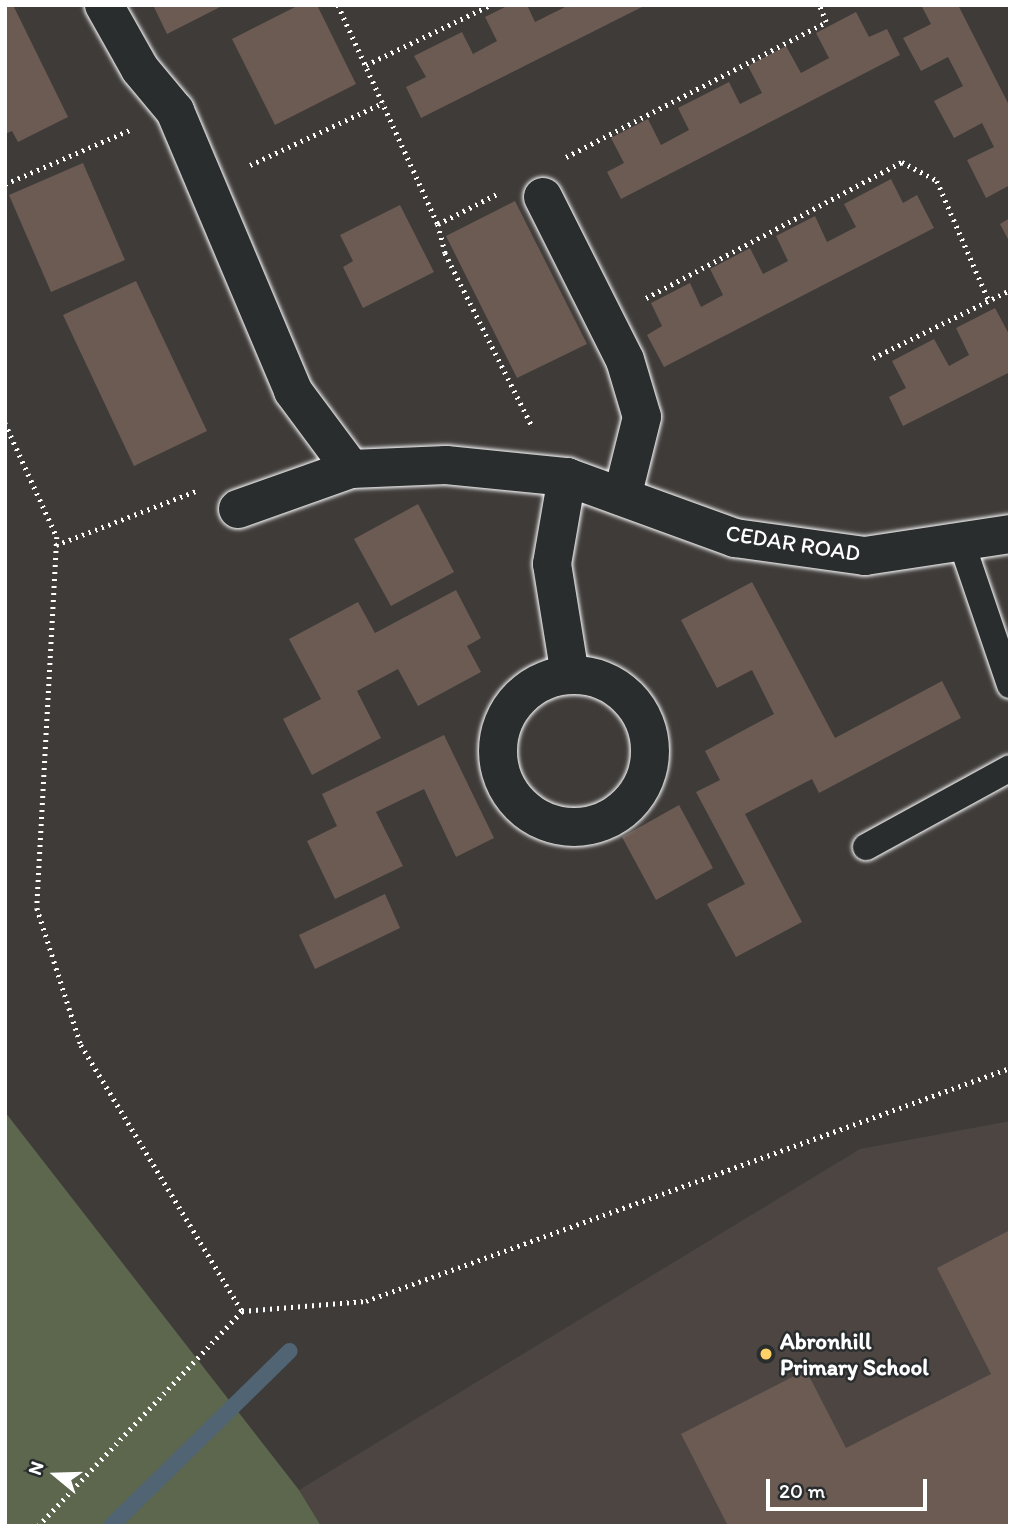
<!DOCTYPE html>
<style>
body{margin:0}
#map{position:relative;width:1015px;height:1531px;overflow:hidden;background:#3e3b39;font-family:Itim,sans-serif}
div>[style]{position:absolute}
.built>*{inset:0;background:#4c4541}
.green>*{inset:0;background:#5d674e}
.stream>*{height:16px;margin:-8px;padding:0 8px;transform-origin:8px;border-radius:8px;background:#506473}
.building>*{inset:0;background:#6b5b53}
.path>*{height:4.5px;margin-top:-2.25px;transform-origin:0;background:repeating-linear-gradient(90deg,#fff 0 2px,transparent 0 7px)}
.roads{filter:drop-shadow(0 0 2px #fff) drop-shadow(0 0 2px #fff)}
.lane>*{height:26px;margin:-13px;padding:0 13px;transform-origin:13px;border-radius:13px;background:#2a2d2e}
.street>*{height:38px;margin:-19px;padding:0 19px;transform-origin:19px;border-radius:19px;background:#2a2d2e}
.street>.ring{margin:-19px;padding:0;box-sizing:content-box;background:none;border:38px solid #2a2d2e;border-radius:50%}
.dots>*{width:19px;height:19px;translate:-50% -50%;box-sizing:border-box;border:4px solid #2a2d2e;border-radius:50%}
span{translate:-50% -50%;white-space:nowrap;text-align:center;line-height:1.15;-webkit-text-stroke:5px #2a2d2e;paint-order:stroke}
.street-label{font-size:23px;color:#fff}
.poi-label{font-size:23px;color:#fff;font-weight:700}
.left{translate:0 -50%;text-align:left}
.frame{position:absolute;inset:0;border:7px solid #fff;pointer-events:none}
.north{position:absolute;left:21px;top:1440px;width:70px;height:70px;-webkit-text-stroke:5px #2a2d2e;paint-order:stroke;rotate:289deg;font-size:19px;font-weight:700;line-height:28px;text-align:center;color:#fff}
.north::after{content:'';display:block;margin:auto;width:24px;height:32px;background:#fff;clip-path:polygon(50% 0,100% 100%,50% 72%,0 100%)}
.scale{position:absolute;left:766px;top:1479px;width:161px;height:32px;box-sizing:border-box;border:4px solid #fff;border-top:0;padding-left:9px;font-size:21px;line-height:24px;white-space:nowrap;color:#fff;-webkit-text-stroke:5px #2a2d2e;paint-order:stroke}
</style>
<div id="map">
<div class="built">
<i style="clip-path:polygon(1010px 1121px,1010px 1526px,321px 1526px,299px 1490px,860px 1149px)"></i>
</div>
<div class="green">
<i style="clip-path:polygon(5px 1112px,299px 1490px,321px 1526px,5px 1526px)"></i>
</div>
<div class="stream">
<i style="left:111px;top:1526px;width:250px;rotate:-44.4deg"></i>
</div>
<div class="building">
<i style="clip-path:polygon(5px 5px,13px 5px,68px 117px,18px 142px,12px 131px,5px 134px)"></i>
<i style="clip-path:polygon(153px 5px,224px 5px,167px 34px)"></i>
<i style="clip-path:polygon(299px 5px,317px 5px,356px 84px,275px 125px,232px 39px)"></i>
<i style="clip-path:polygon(509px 5px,527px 5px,535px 22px,569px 5px,646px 5px,421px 118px,406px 87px,426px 77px,414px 56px,462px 32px,473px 54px,497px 41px,485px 17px)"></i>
<i style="clip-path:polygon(921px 5px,958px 5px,1010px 107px,1010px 185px,986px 198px,967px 160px,994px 147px,982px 123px,954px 138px,934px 101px,963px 86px,948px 57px,921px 71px,903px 38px,931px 24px)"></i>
<i style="clip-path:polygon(856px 12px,869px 37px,887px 29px,900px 55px,621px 199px,607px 172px,624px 163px,611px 138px,648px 119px,661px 145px,689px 130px,678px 108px,729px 82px,740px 104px,762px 93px,748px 66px,786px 46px,801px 73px,829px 58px,816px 33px)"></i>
<i style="clip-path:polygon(83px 163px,125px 260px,51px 292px,9px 195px)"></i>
<i style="clip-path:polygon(891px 179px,903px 203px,917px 195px,934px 228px,664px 367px,647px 335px,662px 326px,651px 303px,690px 283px,701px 307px,723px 295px,710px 269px,750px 248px,763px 274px,788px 261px,776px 236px,815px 216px,827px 242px,856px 227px,844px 204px)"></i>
<i style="clip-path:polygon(515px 201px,587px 344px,517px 378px,446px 236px)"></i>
<i style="clip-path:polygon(400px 205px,434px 272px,363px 308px,343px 267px,353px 261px,340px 235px)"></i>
<i style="clip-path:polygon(1010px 218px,1010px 243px,1000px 224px)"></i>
<i style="clip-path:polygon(136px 281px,207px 431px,134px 466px,63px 315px)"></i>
<i style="clip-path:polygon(995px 308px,1010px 336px,1010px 372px,903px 426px,889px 397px,906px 388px,892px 361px,934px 339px,949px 366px,969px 355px,956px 328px)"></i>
<i style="clip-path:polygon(418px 504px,454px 572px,391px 606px,354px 539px)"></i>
<i style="clip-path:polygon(752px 582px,835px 738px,942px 681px,961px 718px,819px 793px,812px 779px,745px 814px,802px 922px,736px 957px,707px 904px,745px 884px,696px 792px,720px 780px,705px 751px,774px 714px,752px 670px,717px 688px,681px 620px)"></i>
<i style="clip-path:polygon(456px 590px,481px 638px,467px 646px,481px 672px,418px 706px,398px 669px,357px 691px,381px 738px,312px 775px,283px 719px,321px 699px,289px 639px,358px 602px,375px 633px)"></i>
<i style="clip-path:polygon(444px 735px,494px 838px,456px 857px,424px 789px,376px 812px,403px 866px,335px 899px,307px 841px,337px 826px,322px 794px)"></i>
<i style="clip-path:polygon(679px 805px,713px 868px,656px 900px,622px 837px)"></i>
<i style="clip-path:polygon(385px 894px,400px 928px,315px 969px,299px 935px)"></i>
<i style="clip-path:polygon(1010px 1230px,1010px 1526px,728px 1526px,681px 1434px,806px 1370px,846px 1448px,991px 1374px,937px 1268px)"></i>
</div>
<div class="path">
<i style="left:338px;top:5px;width:241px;rotate:65.5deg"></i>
<i style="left:438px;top:224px;width:30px;rotate:76deg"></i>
<i style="left:445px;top:253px;width:194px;rotate:63.3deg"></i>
<i style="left:366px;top:65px;width:138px;rotate:-25.8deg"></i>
<i style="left:566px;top:157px;width:293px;rotate:-27.4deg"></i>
<i style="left:826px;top:22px;width:18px;rotate:-112deg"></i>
<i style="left:250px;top:165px;width:147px;rotate:-25deg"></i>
<i style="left:5px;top:184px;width:136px;rotate:-23.4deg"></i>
<i style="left:438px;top:224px;width:66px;rotate:-27deg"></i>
<i style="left:646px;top:298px;width:290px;rotate:-28deg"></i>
<i style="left:902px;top:162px;width:40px;rotate:28deg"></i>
<i style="left:937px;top:181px;width:131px;rotate:66.6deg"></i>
<i style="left:873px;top:358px;width:153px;rotate:-26.4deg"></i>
<i style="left:5px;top:423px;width:125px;rotate:65.5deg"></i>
<i style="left:57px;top:537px;width:372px;rotate:93.1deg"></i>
<i style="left:37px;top:908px;width:144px;rotate:72.2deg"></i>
<i style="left:81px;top:1045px;width:311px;rotate:58.8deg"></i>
<i style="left:56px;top:545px;width:150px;rotate:-21.1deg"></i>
<i style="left:38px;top:1526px;width:296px;rotate:-46.5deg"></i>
<i style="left:242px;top:1311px;width:124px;rotate:-4.6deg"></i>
<i style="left:366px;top:1301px;width:685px;rotate:-19.89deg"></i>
</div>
<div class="roads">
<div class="lane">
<i style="left:962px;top:544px;width:149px;rotate:71.2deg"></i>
<i style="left:866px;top:847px;width:164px;rotate:-28.7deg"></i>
</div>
<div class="street">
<i style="left:104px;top:5px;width:73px;rotate:60.6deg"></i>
<i style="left:140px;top:69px;width:55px;rotate:50.2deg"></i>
<i style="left:175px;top:111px;width:304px;rotate:67.1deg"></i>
<i style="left:293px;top:391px;width:97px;rotate:53.4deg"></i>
<i style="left:543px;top:197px;width:182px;rotate:63.3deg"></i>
<i style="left:625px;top:360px;width:59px;rotate:73.4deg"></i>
<i style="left:642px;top:417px;width:82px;rotate:104deg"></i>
<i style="left:567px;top:477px;width:88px;rotate:99.8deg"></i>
<i style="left:552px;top:564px;width:112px;rotate:80.8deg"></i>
<i style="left:238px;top:509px;width:120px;rotate:-19.5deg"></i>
<i style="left:351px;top:469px;width:95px;rotate:-2.4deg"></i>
<i style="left:446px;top:465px;width:122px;rotate:5.7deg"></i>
<i style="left:567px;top:477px;width:179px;rotate:20deg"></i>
<i style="left:735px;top:538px;width:131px;rotate:7.9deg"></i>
<i style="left:865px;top:556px;width:147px;rotate:-8.6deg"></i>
<i class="ring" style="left:498px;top:675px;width:114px;height:114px"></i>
</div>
</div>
<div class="dots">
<i style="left:766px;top:1354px;background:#ffd166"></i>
</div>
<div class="street-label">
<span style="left:793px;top:543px;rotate:9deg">CEDAR ROAD</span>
</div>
<div class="poi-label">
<span class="left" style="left:780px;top:1354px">Abronhill<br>Primary School</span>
</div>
<div class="frame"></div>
<div class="north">N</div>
<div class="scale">20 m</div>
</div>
